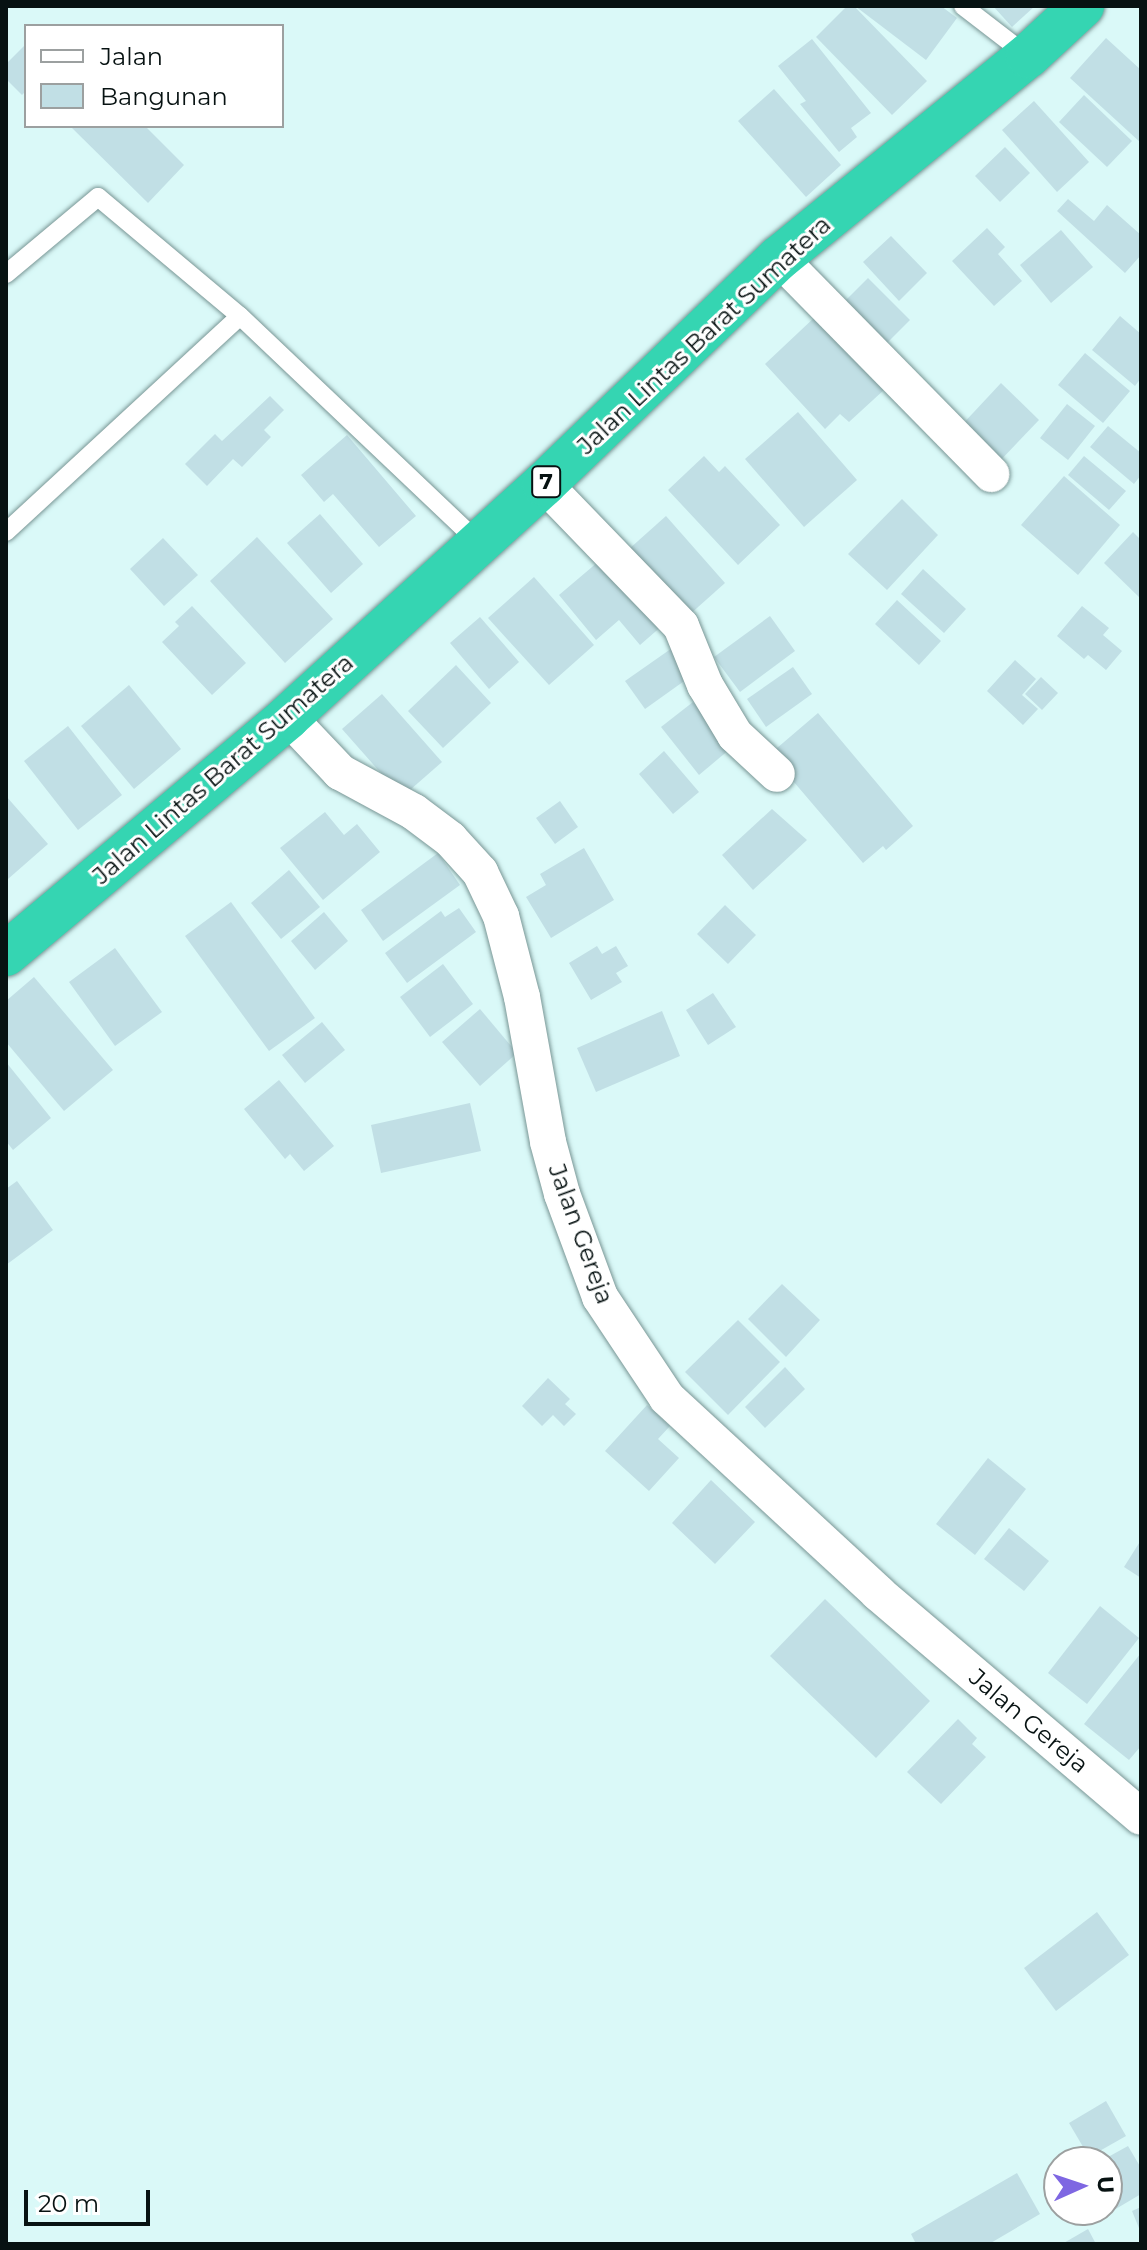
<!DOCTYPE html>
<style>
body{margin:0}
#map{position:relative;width:1147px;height:2250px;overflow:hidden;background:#daf9f8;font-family:Montserrat,sans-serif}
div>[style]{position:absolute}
.building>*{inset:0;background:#c1dfe5}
.roads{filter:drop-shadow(0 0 2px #799695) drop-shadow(0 0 2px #799695)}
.lane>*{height:18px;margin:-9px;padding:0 9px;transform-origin:9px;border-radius:9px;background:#fff}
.street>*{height:36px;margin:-18px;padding:0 18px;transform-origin:18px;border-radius:18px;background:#fff}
.highway>*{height:44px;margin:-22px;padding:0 22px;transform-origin:22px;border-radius:22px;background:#35d5b2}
span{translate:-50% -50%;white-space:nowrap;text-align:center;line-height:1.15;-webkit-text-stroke:6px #fff;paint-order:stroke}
.shield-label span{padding:2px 6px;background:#fff;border:2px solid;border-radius:6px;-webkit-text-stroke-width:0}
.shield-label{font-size:22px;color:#071212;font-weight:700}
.street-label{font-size:24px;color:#071212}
.frame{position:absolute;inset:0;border:8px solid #071212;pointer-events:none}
.legend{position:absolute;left:24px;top:24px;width:260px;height:104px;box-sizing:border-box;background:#fff;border:2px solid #9ca0a0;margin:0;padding:10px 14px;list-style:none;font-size:24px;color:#071212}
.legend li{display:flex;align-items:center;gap:16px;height:40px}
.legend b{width:40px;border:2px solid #9ca0a0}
.north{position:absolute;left:1043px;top:2146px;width:80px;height:80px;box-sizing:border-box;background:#fff;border:2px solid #9ca0a0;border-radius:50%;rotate:87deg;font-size:22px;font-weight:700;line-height:32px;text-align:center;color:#071212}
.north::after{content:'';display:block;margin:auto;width:28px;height:36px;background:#7e67e2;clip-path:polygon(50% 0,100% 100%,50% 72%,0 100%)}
.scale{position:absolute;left:24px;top:2190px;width:126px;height:36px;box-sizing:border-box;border:4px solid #071212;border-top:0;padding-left:10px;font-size:24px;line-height:28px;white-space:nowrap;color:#071212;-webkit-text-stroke:6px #fff;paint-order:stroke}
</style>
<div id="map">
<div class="building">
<i style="clip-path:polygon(847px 6px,854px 6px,927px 81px,892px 115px,816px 37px)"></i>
<i style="clip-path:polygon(855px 6px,941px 6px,957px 18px,926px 60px)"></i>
<i style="clip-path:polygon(993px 6px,1035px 6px,1012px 27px)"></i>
<i style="clip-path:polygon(1106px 38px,1141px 70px,1141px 143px,1070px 78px)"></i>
<i style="clip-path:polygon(812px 39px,871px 113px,851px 128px,857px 137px,839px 152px,800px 104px,806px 101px,778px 66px)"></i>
<i style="clip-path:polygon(26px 44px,26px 91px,22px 95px,6px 79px,6px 64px)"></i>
<i style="clip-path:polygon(774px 89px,841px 165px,806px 197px,738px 121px)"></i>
<i style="clip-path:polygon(1084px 95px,1132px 141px,1107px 167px,1059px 122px)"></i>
<i style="clip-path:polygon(1034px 101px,1089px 162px,1057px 192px,1002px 130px)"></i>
<i style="clip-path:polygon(70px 126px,145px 126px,184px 165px,148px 203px)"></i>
<i style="clip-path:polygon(1005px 147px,1030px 173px,1000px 202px,975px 176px)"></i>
<i style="clip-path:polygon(1068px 199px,1094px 221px,1107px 205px,1141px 235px,1141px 255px,1125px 273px,1057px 211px)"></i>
<i style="clip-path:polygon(987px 228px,1005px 247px,998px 254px,1022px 281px,994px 306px,952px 261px)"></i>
<i style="clip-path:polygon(1061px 230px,1093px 267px,1051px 303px,1020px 265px)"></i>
<i style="clip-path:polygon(891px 236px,927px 273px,899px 301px,863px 262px)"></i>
<i style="clip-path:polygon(868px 278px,910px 320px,882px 348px,840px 306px)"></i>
<i style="clip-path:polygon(816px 316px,885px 389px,849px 422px,840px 414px,825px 429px,765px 364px)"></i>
<i style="clip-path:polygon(1120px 316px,1141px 334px,1141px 378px,1135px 386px,1092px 350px)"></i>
<i style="clip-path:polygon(1085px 353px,1130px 391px,1103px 423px,1058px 385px)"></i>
<i style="clip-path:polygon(1001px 383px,1039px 420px,997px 464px,959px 428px)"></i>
<i style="clip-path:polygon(270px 396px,284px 410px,264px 430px,271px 437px,242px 467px,233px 459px,207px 486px,185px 464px,215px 434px,222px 441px)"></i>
<i style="clip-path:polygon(1067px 404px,1095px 426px,1068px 460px,1040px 438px)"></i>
<i style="clip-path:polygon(798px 412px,857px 480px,804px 527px,745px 459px)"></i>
<i style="clip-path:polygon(1108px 426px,1141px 453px,1141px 475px,1134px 484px,1090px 447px)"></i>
<i style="clip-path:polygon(347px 435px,416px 516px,379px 547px,333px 494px,324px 502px,301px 475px)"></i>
<i style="clip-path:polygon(704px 456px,719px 472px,725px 466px,780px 525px,738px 565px,668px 490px)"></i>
<i style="clip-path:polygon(1084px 456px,1126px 491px,1109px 510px,1068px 475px)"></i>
<i style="clip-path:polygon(1064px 476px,1120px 525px,1078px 575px,1021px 525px)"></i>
<i style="clip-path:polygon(902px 499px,938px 535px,887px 590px,848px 554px)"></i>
<i style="clip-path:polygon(320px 514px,363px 564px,331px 593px,287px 543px)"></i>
<i style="clip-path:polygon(666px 516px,725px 583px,688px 616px,629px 549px)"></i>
<i style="clip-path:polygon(1133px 532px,1141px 540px,1141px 599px,1104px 563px)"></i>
<i style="clip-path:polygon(257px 537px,333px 619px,285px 663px,210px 581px)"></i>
<i style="clip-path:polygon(163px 538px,198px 575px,164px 606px,130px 569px)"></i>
<i style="clip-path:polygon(605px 556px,663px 625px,640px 645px,619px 620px,596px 640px,559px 595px)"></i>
<i style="clip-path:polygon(923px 569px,966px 609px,944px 633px,901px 594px)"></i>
<i style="clip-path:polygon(534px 577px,594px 645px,549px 685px,488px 618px)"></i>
<i style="clip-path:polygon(897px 600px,941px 641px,919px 665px,875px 624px)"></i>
<i style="clip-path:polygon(192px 606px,246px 663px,212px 695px,162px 642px,179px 626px,175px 622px)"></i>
<i style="clip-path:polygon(1082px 606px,1109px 628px,1103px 635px,1122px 651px,1106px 670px,1088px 655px,1084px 659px,1057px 636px)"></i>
<i style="clip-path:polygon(770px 616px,795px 651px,740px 692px,714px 657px)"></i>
<i style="clip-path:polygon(480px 617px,519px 662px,489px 689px,450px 643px)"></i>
<i style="clip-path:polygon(675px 646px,694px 674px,645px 709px,625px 681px)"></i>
<i style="clip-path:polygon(1015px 660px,1036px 679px,1022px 695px,1038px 709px,1023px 725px,987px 691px)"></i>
<i style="clip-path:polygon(456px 665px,491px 703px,443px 748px,408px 711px)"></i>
<i style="clip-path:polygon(793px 667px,812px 694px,766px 727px,747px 699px)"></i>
<i style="clip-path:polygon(1041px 677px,1058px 693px,1042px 710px,1025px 694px)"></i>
<i style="clip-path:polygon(129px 685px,181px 749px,134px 789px,81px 726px)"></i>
<i style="clip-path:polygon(382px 694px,442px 762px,402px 797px,342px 729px)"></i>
<i style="clip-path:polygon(693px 702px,730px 749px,699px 775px,661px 727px)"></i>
<i style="clip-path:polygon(818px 713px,913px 826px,886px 850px,883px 846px,863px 863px,770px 754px)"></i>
<i style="clip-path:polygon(68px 726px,122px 795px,78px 830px,24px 761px)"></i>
<i style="clip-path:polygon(664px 751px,699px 792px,673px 814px,639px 774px)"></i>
<i style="clip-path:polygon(6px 796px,48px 844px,8px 879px,6px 878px)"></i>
<i style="clip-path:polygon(560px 801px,578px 827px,555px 844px,536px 818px)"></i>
<i style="clip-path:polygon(772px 809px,807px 840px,753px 890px,722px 855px)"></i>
<i style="clip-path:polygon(325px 812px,344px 835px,357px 824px,380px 852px,323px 900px,280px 848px)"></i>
<i style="clip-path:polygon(584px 848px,614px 900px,551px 938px,526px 897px,546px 885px,540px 874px)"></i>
<i style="clip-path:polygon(438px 853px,460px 885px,383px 941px,361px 910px)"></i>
<i style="clip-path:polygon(289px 870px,320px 907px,281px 939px,251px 903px)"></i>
<i style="clip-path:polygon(231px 902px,315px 1018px,269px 1051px,185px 936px)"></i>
<i style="clip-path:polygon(725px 905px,756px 935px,728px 964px,697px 934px)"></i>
<i style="clip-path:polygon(459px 908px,476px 932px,407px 983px,385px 953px,441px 911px,445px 917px)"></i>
<i style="clip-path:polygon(324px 912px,348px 941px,315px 970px,291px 941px)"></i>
<i style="clip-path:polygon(597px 946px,602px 954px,616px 946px,628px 966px,616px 973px,622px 982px,591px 1000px,569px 963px)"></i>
<i style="clip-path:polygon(115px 948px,162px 1012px,115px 1046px,69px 982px)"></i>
<i style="clip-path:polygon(443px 964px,473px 1004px,430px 1037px,400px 997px)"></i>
<i style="clip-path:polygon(34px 977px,113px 1070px,64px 1111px,6px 1042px,6px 1001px)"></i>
<i style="clip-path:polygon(713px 993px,736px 1027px,708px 1045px,686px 1010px)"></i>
<i style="clip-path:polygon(480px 1009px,517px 1053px,480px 1086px,442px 1042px)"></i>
<i style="clip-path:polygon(662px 1011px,680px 1056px,596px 1092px,577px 1048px)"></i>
<i style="clip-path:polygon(322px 1022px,345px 1050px,305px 1083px,282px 1055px)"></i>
<i style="clip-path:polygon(6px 1062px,51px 1118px,13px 1150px,6px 1141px)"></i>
<i style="clip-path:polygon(279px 1080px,334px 1146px,304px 1171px,290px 1154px,285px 1159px,244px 1109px)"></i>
<i style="clip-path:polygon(470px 1103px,481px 1151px,381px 1173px,371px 1125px)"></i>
<i style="clip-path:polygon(17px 1181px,53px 1230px,6px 1265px,6px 1189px)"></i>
<i style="clip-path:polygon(782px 1284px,820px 1320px,786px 1357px,748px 1319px)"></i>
<i style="clip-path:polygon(738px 1320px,780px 1362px,728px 1415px,685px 1372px)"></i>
<i style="clip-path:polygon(785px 1367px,805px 1389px,765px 1428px,745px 1407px)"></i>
<i style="clip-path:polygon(548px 1378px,570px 1399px,565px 1404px,576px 1414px,564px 1426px,553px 1415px,542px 1426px,522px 1406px)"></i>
<i style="clip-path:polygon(647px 1405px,670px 1426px,658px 1439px,679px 1458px,649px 1491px,605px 1451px)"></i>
<i style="clip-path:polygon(988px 1458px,1026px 1489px,975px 1555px,936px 1524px)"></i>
<i style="clip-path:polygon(711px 1480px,755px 1522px,715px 1564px,672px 1523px)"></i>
<i style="clip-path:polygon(1009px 1528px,1049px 1561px,1024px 1591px,984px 1559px)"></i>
<i style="clip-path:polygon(1141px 1540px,1141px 1578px,1124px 1567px)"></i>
<i style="clip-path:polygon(825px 1599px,930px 1701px,876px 1758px,770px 1656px)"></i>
<i style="clip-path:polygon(1100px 1606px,1139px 1638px,1087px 1704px,1048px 1673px)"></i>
<i style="clip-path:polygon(1141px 1653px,1141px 1746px,1129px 1760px,1084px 1724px)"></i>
<i style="clip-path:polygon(958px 1719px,977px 1738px,972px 1744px,986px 1757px,941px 1804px,907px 1772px)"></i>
<i style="clip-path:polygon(1097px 1912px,1129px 1955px,1056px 2011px,1024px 1968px)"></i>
<i style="clip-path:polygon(1106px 2101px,1126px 2136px,1089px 2157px,1069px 2123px)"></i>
<i style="clip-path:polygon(1128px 2146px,1141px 2168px,1141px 2194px,1114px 2210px,1107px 2197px,1107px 2162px,1099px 2162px)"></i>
<i style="clip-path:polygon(1017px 2173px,1040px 2214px,989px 2244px,916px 2244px,911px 2234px)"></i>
<i style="clip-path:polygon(1141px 2207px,1141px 2233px,1132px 2211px)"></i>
<i style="clip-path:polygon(1088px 2229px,1096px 2244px,1062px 2244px)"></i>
</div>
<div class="roads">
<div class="lane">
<i style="left:963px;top:6px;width:82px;rotate:37.6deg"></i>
<i style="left:6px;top:274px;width:120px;rotate:-39.9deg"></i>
<i style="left:98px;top:197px;width:185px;rotate:40deg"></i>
<i style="left:240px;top:316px;width:330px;rotate:43.5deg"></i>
<i style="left:6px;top:532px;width:318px;rotate:-42.7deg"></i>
</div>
<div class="street">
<i style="left:779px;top:258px;width:303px;rotate:45.5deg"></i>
<i style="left:544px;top:484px;width:197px;rotate:46deg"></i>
<i style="left:681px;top:626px;width:64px;rotate:67.9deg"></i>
<i style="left:705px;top:685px;width:58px;rotate:59deg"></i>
<i style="left:735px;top:735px;width:57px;rotate:42.9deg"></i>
<i style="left:288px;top:717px;width:76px;rotate:46.6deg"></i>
<i style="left:340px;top:772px;width:84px;rotate:28.4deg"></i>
<i style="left:414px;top:812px;width:45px;rotate:36.9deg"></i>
<i style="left:450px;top:839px;width:45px;rotate:47.7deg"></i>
<i style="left:480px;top:872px;width:49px;rotate:64.5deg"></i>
<i style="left:501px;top:916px;width:84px;rotate:75.5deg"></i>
<i style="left:522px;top:997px;width:147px;rotate:79.8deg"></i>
<i style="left:548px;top:1142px;width:54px;rotate:74.9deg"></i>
<i style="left:562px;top:1194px;width:110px;rotate:69.7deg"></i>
<i style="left:600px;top:1297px;width:121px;rotate:56.4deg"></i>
<i style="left:667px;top:1398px;width:287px;rotate:42.7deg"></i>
<i style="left:878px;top:1593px;width:345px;rotate:40.4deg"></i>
</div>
<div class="highway">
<i style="left:6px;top:954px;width:368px;rotate:-40deg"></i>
<i style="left:288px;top:717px;width:346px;rotate:-42.3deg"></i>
<i style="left:544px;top:484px;width:326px;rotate:-43.9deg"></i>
<i style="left:779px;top:258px;width:321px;rotate:-39.1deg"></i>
<i style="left:1028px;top:56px;width:74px;rotate:-42.8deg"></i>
</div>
</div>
<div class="shield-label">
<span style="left:546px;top:482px">7</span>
</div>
<div class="street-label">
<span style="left:704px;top:335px;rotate:-43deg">Jalan Lintas Barat Sumatera</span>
<span style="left:223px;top:769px;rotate:-41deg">Jalan Lintas Barat Sumatera</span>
<span style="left:581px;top:1234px;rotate:70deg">Jalan Gereja</span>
<span style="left:1029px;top:1721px;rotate:40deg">Jalan Gereja</span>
</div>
<div class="frame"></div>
<ul class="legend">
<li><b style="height:10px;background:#fff"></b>Jalan</li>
<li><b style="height:22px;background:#c1dfe5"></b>Bangunan</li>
</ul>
<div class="north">U</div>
<div class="scale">20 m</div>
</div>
